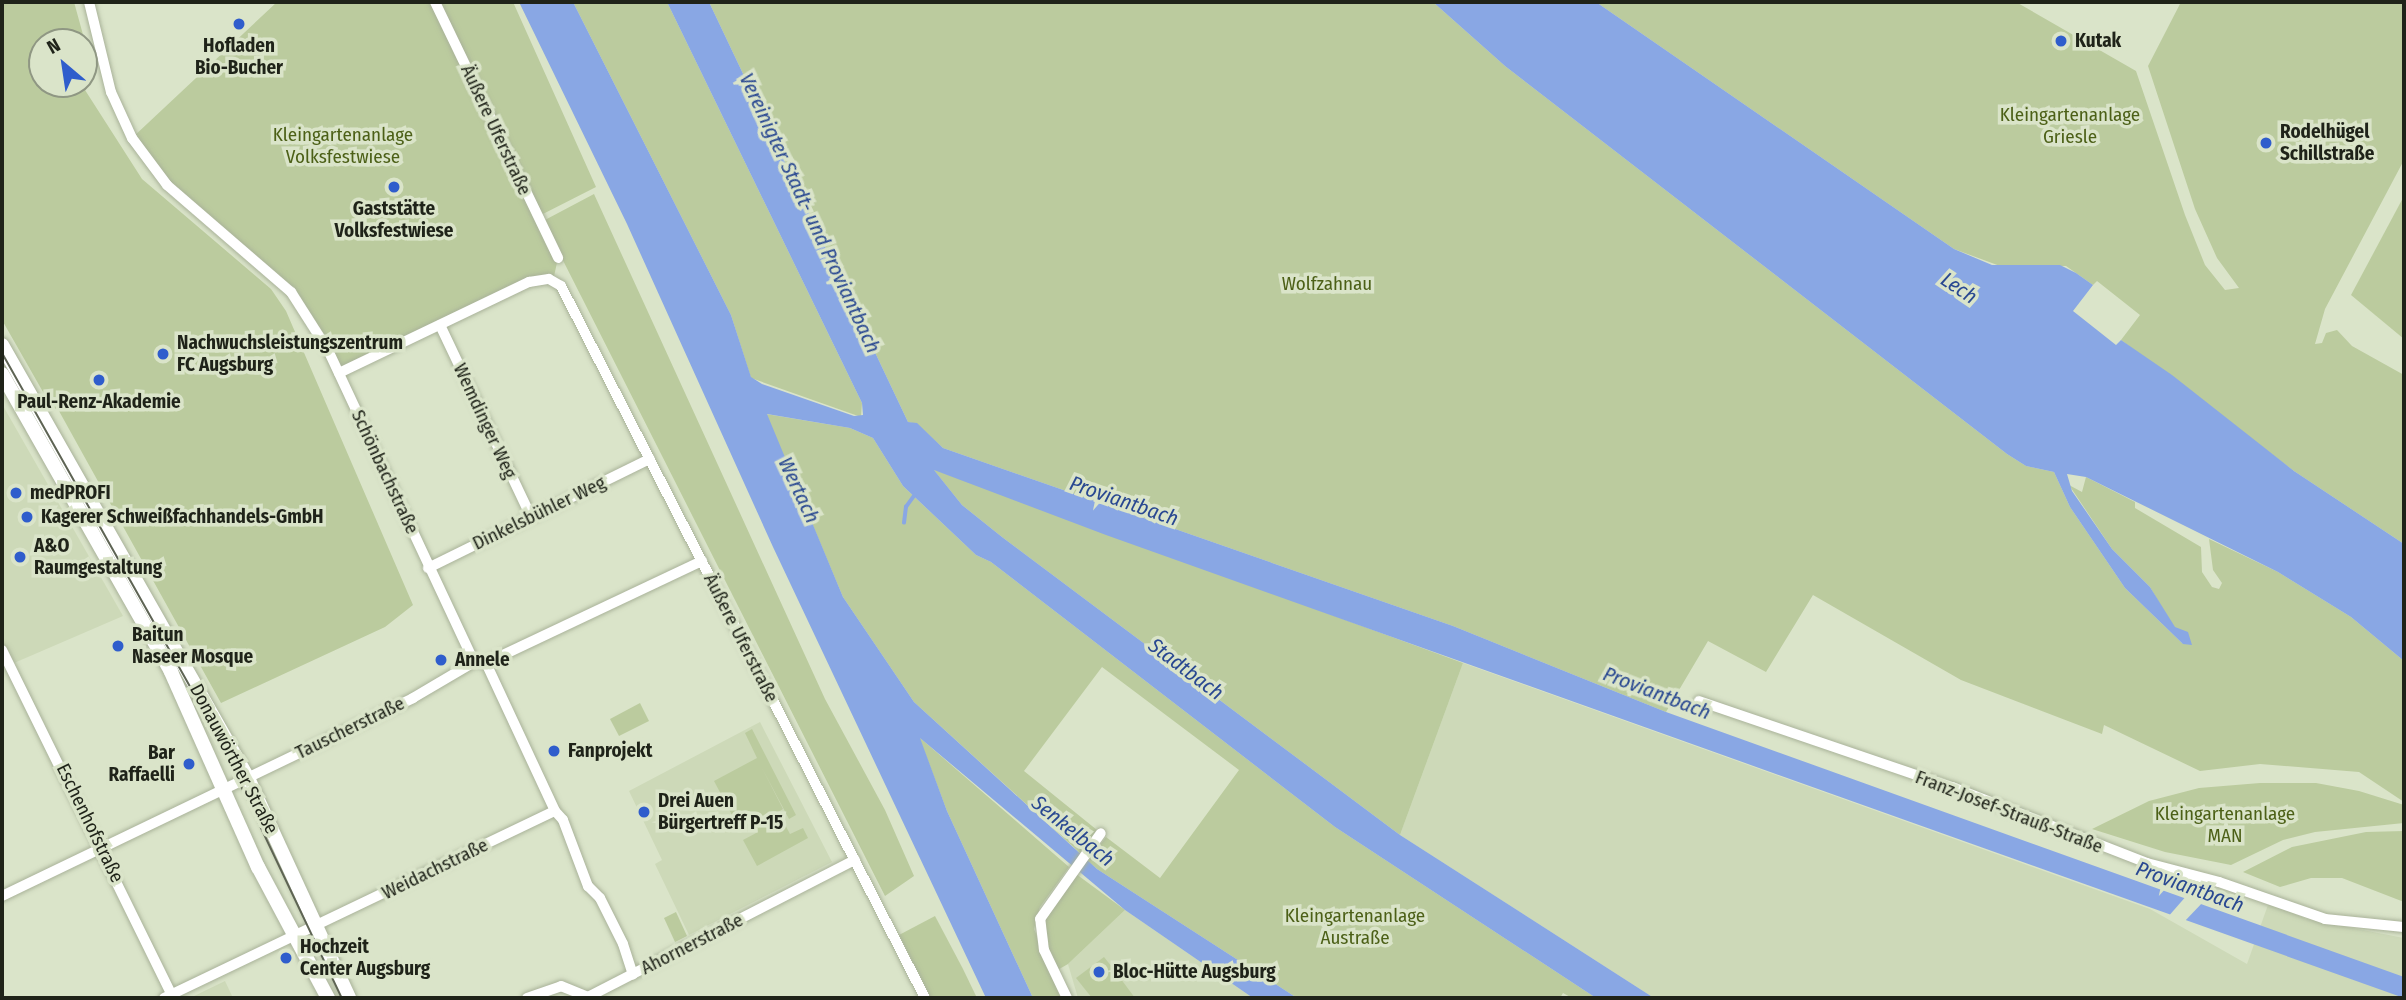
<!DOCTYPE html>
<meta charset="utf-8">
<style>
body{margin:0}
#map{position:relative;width:2406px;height:1000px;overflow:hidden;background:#dae4c9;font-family:"Fira Sans Condensed",sans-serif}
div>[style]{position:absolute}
.built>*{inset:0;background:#cdd9b8}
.green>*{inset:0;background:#bbcb9e}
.water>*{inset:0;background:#89a7e4}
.pier>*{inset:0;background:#dae4c9}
.stream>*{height:3.5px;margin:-1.75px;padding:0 1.75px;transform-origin:1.75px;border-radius:1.75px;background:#89a7e4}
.roads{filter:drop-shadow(0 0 2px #a9b299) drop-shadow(0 0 2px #a9b299)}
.street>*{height:10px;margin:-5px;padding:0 5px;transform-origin:5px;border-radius:5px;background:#fff}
.secondary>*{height:14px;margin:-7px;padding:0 7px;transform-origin:7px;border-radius:7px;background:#fff}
.tram>*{height:2px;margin:-1px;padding:0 1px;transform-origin:1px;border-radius:1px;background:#5e6454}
.dots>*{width:19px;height:19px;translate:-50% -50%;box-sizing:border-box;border:4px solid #dae4c9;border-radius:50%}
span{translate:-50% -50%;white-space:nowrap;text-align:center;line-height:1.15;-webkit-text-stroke:7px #dae4c9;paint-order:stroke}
.poi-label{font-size:19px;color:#1f2319;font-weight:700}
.left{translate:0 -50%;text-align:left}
.right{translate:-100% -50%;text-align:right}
.park-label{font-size:19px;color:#4c6017}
.street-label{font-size:19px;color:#1f2319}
.water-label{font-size:21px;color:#294891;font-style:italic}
.frame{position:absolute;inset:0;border:4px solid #1f2319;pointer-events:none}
.north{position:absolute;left:28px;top:28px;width:70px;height:70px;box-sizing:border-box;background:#dae4c9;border:2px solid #8f9783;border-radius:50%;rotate:331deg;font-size:19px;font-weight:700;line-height:28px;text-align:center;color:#1f2319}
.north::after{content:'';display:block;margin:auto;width:24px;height:32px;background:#2f5dcc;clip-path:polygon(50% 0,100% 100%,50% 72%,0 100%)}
</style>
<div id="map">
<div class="built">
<i style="clip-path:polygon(2px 404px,123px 616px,14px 663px,2px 663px)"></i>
<i style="clip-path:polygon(1463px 663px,2150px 909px,2247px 964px,2269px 902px,2306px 919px,2404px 938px,2404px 998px,1654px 998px,1400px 835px)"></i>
<i style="clip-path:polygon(760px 722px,832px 862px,689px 935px,655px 864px,662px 860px,629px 791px)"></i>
<i style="clip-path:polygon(1125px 910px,1253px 998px,1078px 998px,1068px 964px)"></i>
<i style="clip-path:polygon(225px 981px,233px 998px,190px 998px)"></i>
</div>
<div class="green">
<i style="clip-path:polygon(evenodd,2px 2px,74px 2px,93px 71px,85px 90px,142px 179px,271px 289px,286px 311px,413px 605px,385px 627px,221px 703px,59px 411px,51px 406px,2px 320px,2px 2px,42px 42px,84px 42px,84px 84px,42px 84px,42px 42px)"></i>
<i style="clip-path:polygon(277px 2px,513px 2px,596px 187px,537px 217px,558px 258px,553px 281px,541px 279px,339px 373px,301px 304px,167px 185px,132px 138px)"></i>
<i style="clip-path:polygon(573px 2px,667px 2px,862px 403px,861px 417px,751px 378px,731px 315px)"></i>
<i style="clip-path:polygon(709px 2px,1433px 2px,1505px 66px,2007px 454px,2026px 466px,2054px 472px,2070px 507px,2125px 588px,2183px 644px,2150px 587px,2112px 549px,2069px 485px,2082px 492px,2086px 477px,2135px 502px,2135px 508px,2201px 547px,2202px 572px,2212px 587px,2219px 589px,2222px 583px,2213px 570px,2209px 539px,2278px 572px,2351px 617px,2404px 661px,2404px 802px,2359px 772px,2260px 764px,2200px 771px,2104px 725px,2102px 734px,1961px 680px,1813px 595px,1766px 672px,1708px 641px,1666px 712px,1453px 626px,943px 448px,917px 424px,908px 422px)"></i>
<i style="clip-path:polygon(1596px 2px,2016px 2px,2136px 71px,2185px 215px,2205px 265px,2225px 290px,2239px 288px,2217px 258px,2195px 209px,2148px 66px,2181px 2px,2404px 2px,2404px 160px,2325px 309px,2315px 344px,2322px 343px,2326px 333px,2337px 330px,2352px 346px,2404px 375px,2404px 544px,2294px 471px,2121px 340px,2140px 315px,2097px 281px,2093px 285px,2066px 266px,2000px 266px,1954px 249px)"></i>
<i style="clip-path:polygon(594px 194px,825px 699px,885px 810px,914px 876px,885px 896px,543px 221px)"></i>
<i style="clip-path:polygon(2404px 196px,2404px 339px,2351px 295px)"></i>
<i style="clip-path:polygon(766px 414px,850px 428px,873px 438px,903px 486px,976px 555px,991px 562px,1335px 827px,1596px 998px,1572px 998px,1563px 993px,1560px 998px,1297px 998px,1097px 869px,1088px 861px,1106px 837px,1160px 878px,1239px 770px,1102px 667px,1024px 771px,1097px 830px,1080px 853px,914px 702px,843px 597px)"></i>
<i style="clip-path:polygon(933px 469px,1463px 663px,1400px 835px,1002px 537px,962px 505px)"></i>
<i style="clip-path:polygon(640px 703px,649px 721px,619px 736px,610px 719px)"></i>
<i style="clip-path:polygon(752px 729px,796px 815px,789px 819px,762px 768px,783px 809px,763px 821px,768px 826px,782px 819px,790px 834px,803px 828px,808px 838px,757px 866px,743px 840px,758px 832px,756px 824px,741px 832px,714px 781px,757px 758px,745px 733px)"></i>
<i style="clip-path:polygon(919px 737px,1069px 867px,1040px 907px,1034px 929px,1062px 998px,1033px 998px,947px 811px)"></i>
<i style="clip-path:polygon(2260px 783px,2316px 783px,2359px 791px,2404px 805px,2404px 823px,2315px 832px,2283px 840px,2231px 865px,2165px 852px,2092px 829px,2149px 801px,2199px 788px)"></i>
<i style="clip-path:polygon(2404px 831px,2404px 902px,2342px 878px,2311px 878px,2280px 887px,2243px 872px,2292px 847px,2366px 832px)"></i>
<i style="clip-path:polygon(1072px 871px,1125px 910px,1068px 964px,1054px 972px,1044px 950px,1045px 908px)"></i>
<i style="clip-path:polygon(676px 912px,687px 936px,675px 942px,664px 918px)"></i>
<i style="clip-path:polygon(935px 916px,963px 969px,977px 998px,931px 998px,899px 935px)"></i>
<i style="clip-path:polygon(1104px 957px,1112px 967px,1135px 998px,1092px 998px,1076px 978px)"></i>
</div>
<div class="water">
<i style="clip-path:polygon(519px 2px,573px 2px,731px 315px,751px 377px,762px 384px,854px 416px,863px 415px,862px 403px,667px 2px,709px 2px,908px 422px,917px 423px,943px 448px,1453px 626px,1666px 712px,2404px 977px,2404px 998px,1106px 535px,934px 470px,962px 505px,1002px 537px,1400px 835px,1654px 998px,1596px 998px,1335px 827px,991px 562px,976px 555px,903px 486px,873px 438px,850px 428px,767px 414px,843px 597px,914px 702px,1097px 869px,1297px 998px,1253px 998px,1125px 910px,920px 738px,947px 811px,1033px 998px,986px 998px,773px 547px,627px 224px)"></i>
<i style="clip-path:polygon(1433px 2px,1596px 2px,1954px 249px,1992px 265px,2060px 265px,2076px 273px,2093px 285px,2073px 311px,2116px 345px,2121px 340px,2172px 375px,2294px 471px,2404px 544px,2404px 661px,2351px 617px,2278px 572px,2086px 477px,2067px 474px,2072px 491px,2112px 549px,2150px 587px,2175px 627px,2188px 632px,2192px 645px,2183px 644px,2125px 588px,2070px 507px,2054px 472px,2026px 466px,2007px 454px,1505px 66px)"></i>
</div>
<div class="pier">
<i style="clip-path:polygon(2188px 894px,2205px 900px,2183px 923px,2167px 918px)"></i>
</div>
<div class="stream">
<i style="left:904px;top:523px;width:16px;rotate:-83deg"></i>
<i style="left:906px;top:507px;width:14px;rotate:-54deg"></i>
</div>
<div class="roads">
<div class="street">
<i style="left:89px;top:2px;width:93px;rotate:76.3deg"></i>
<i style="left:111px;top:92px;width:51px;rotate:65.5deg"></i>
<i style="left:132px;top:138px;width:59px;rotate:53.3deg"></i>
<i style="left:167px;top:185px;width:164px;rotate:40.8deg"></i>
<i style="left:291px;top:292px;width:69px;rotate:57.5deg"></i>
<i style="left:328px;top:350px;width:344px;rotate:64.9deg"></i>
<i style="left:435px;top:2px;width:284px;rotate:64.3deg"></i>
<i style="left:440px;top:325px;width:212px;rotate:64.6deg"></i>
<i style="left:339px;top:373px;width:211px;rotate:-25.6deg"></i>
<i style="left:529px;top:282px;width:20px;rotate:-9deg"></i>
<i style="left:549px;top:279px;width:14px;rotate:30deg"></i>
<i style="left:561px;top:286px;width:800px;rotate:62.92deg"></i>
<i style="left:428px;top:568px;width:247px;rotate:-26.2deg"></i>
<i style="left:2px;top:650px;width:388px;rotate:63.8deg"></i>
<i style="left:474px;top:662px;width:12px;rotate:5deg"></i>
<i style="left:486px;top:663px;width:163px;rotate:65deg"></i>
<i style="left:555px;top:811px;width:12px;rotate:48deg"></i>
<i style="left:563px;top:820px;width:71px;rotate:69.3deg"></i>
<i style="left:588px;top:886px;width:17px;rotate:45deg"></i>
<i style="left:600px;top:898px;width:51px;rotate:63.4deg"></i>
<i style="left:623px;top:944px;width:32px;rotate:72deg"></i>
<i style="left:486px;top:663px;width:239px;rotate:-25.3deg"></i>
<i style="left:1699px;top:701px;width:267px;rotate:18.8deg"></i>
<i style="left:1952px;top:787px;width:209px;rotate:21.3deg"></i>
<i style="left:2147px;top:863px;width:74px;rotate:14.8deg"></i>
<i style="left:2219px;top:882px;width:112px;rotate:19.2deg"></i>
<i style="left:2325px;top:919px;width:79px;rotate:5.8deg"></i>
<i style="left:2px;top:896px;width:456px;rotate:-25.7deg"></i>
<i style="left:413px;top:698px;width:71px;rotate:-30.5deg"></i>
<i style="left:164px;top:998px;width:433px;rotate:-25.6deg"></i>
<i style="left:527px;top:998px;width:36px;rotate:-19deg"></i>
<i style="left:561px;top:986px;width:29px;rotate:22deg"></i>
<i style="left:588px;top:997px;width:300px;rotate:-27.2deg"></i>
<i style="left:1067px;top:998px;width:53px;rotate:-115.6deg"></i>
<i style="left:1044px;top:950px;width:31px;rotate:-97deg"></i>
<i style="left:1040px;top:919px;width:105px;rotate:-54.7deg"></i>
</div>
<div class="secondary">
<i style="left:2px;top:345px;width:498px;rotate:60.4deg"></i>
<i style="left:248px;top:778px;width:242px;rotate:65.3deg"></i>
<i style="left:2px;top:374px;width:343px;rotate:60.4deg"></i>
<i style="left:171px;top:672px;width:214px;rotate:66deg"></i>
<i style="left:258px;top:867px;width:149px;rotate:61.9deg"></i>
</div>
</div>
<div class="tram">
<i style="left:2px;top:353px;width:432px;rotate:60.6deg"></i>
<i style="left:214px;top:729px;width:298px;rotate:64.6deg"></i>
</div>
<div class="dots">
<i style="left:239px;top:24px;background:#2f5dcc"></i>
<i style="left:2061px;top:41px;background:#2f5dcc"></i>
<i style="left:2266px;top:143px;background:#2f5dcc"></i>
<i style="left:394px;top:187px;background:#2f5dcc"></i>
<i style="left:163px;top:354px;background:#2f5dcc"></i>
<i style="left:99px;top:380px;background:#2f5dcc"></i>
<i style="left:16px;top:493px;background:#2f5dcc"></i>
<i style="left:27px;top:517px;background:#2f5dcc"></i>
<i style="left:20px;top:557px;background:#2f5dcc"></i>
<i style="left:118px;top:646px;background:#2f5dcc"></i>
<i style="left:441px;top:660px;background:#2f5dcc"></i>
<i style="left:554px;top:751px;background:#2f5dcc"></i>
<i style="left:189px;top:764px;background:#2f5dcc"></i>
<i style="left:644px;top:812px;background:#2f5dcc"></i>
<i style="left:286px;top:958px;background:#2f5dcc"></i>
<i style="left:1099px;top:972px;background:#2f5dcc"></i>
</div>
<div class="poi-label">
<span class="left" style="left:2075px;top:41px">Kutak</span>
<span style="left:239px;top:57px">Hofladen<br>Bio-Bucher</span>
<span class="left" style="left:2280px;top:143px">Rodelhügel<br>Schillstraße</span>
<span style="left:394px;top:220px">Gaststätte<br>Volksfestwiese</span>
<span class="left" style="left:177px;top:354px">Nachwuchsleistungszentrum<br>FC Augsburg</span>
<span style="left:99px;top:402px">Paul-Renz-Akademie</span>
<span class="left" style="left:30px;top:493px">medPROFI</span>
<span class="left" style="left:41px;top:517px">Kagerer Schweißfachhandels-GmbH</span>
<span class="left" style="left:34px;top:557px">A&amp;O<br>Raumgestaltung</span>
<span class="left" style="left:132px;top:646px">Baitun<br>Naseer Mosque</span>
<span class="left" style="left:455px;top:660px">Annele</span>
<span class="left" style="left:568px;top:751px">Fanprojekt</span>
<span class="right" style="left:175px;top:764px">Bar<br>Raffaelli</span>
<span class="left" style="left:658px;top:812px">Drei Auen<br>Bürgertreff P-15</span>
<span class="left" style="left:300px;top:958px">Hochzeit<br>Center Augsburg</span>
<span class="left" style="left:1113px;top:972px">Bloc-Hütte Augsburg</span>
</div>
<div class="park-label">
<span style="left:2070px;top:126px">Kleingartenanlage<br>Griesle</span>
<span style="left:343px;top:146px">Kleingartenanlage<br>Volksfestwiese</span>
<span style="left:1327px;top:284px">Wolfzahnau</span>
<span style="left:2225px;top:825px">Kleingartenanlage<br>MAN</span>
<span style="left:1355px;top:927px">Kleingartenanlage<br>Austraße</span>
</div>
<div class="street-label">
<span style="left:496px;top:130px;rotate:65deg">Äußere Uferstraße</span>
<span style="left:485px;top:421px;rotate:65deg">Wemdinger Weg</span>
<span style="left:385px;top:472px;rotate:65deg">Schönbachstraße</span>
<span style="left:539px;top:513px;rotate:-26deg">Dinkelsbühler Weg</span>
<span style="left:741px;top:638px;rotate:63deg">Äußere Uferstraße</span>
<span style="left:350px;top:728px;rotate:-26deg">Tauscherstraße</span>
<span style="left:234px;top:759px;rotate:62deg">Donauwörther Straße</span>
<span style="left:2009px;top:812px;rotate:21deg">Franz-Josef-Strauß-Straße</span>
<span style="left:90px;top:823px;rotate:64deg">Eschenhofstraße</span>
<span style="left:435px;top:869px;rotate:-26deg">Weidachstraße</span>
<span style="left:692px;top:944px;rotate:-27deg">Ahornerstraße</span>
</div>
<div class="water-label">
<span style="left:810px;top:213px;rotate:65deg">Vereinigter Stadt- und Proviantbach</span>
<span style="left:1959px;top:288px;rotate:34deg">Lech</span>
<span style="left:799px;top:490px;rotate:65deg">Wertach</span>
<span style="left:1124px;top:501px;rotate:19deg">Proviantbach</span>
<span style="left:1186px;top:669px;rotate:37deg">Stadtbach</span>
<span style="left:1657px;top:693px;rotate:21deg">Proviantbach</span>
<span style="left:1073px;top:831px;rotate:39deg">Senkelbach</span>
<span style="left:2190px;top:887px;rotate:20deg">Proviantbach</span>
</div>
<div class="frame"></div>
<div class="north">N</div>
</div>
